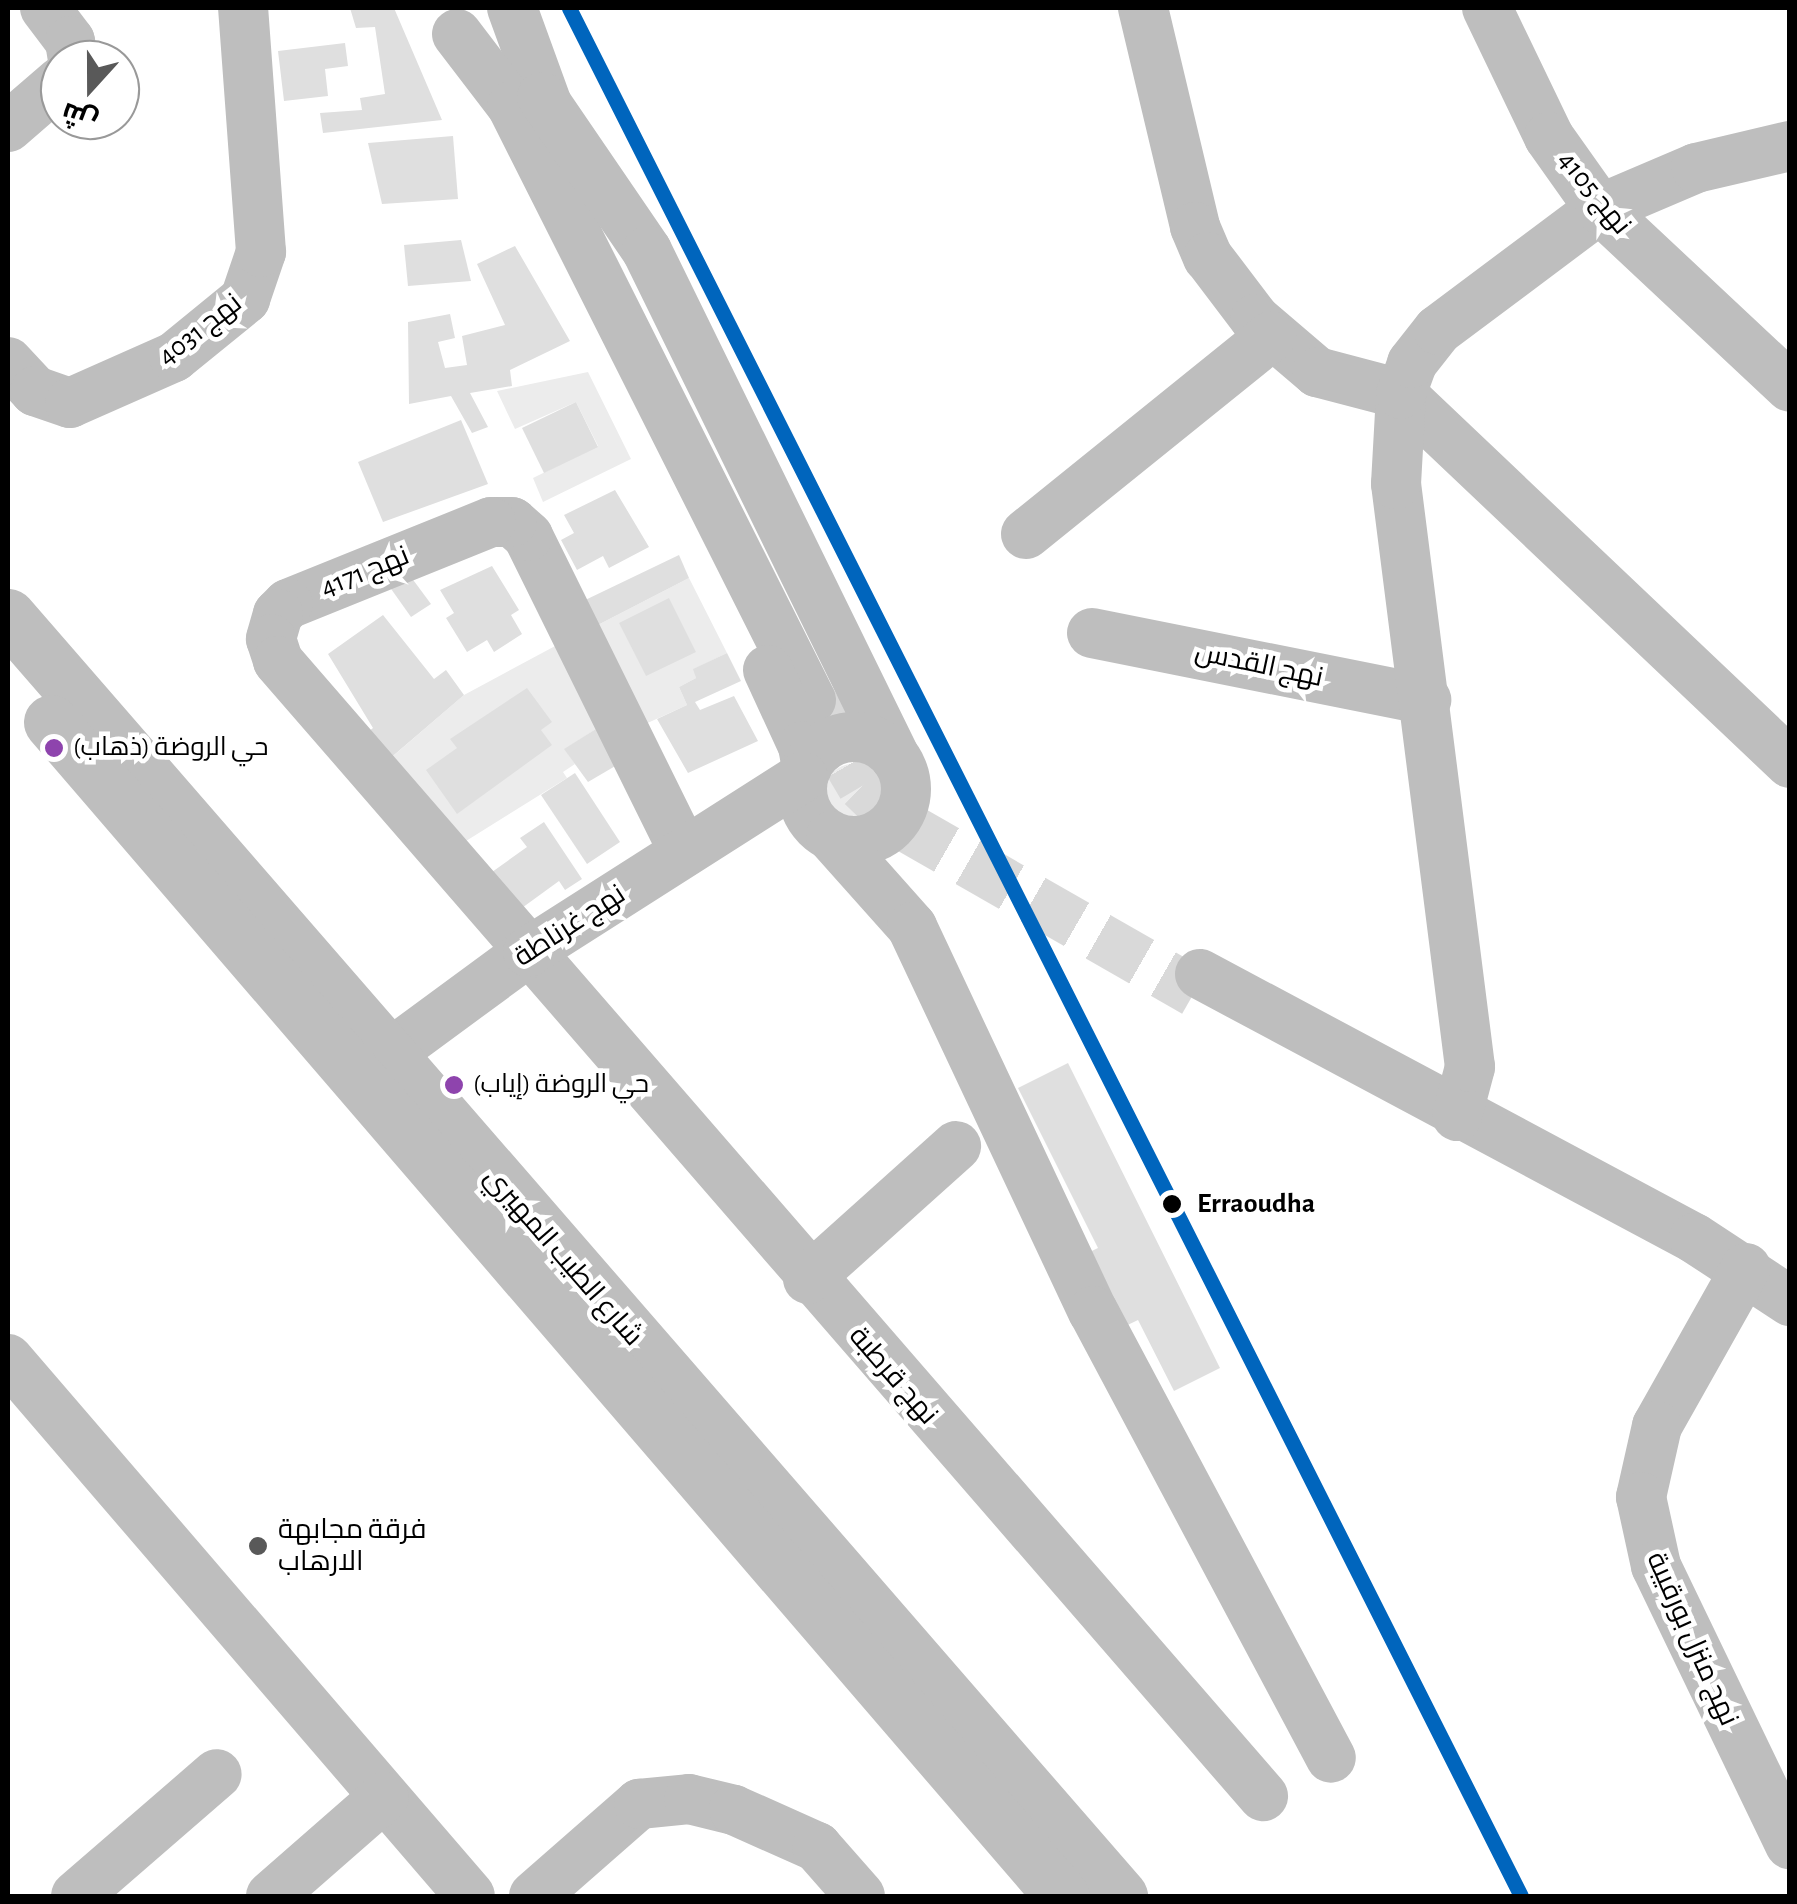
<!DOCTYPE html>
<meta charset="utf-8">
<style>
body{margin:0}
#map{position:relative;width:1797px;height:1904px;overflow:hidden;background:#fff;font-family:"Alegreya Sans",Cairo,sans-serif}
div>[style]{position:absolute}
.green>*{inset:0;background:#ececec}
.round{border-radius:50%}
.building>*{inset:0;background:#dfdfdf}
.minor-tunnel>*{height:50px;margin-top:-25px;transform-origin:0;background:repeating-linear-gradient(90deg,#d9d9d9 0 50px,transparent 0 75px)}
.minor>*{height:50px;margin:-25px;padding:0 25px;transform-origin:25px;border-radius:25px;background:#bebebe}
.minor>.ring{margin:-25px;padding:0;box-sizing:content-box;background:none;border:50px solid #bebebe;border-radius:50%}
.major>*{height:55px;margin:-27.5px;padding:0 27.5px;transform-origin:27.5px;border-radius:27.5px;background:#bebebe}
.rail-1>*{height:15px;margin:-7.5px;padding:0 7.5px;transform-origin:7.5px;border-radius:7.5px;background:#0065bd}
.dots>*{width:28px;height:28px;translate:-50% -50%;box-sizing:border-box;border:5px solid #fff;border-radius:50%}
span{translate:-50% -50%;white-space:nowrap;text-align:center;line-height:1.15;-webkit-text-stroke:9px #fff;paint-order:stroke}
.bus-label{font-size:26px;color:#000}
.left{translate:0 -50%;text-align:left}
.street-label{font-size:28px;color:#000}
.stop-label{font-size:28px;color:#000;font-weight:700}
.poi-label{font-size:28px;color:#000}
.frame{position:absolute;inset:0;border:10px solid #000;pointer-events:none}
.north{position:absolute;left:40px;top:40px;width:100px;height:100px;box-sizing:border-box;background:#fff;border:2px solid #999;border-radius:50%;rotate:201deg;font-size:28px;font-weight:700;line-height:40px;text-align:center;color:#000}
.north::after{content:'';display:block;margin:auto;width:35px;height:45px;background:#595959;clip-path:polygon(50% 0,100% 100%,50% 72%,0 100%)}
</style>
<div id="map">
<div class="green">
<i style="clip-path:polygon(588px 372px,631px 459px,543px 502px,533px 478px,598px 446px,576px 402px,515px 429px,497px 391px)"></i>
<i style="clip-path:polygon(689px 578px,727px 653px,694px 669px,696px 678px,679px 687px,687px 705px,641px 726px,592px 628px)"></i>
<i style="clip-path:polygon(557px 645px,599px 727px,565px 749px,575px 764px,563px 772px,567px 778px,458px 846px,385px 763px,464px 695px)"></i>
<i class="round" style="left:826px;top:764px;width:52px;height:52px"></i>
</div>
<div class="building">
<i style="clip-path:polygon(350px 8px,394px 8px,442px 120px,323px 133px,320px 113px,362px 110px,360px 98px,385px 94px,375px 27px,356px 28px)"></i>
<i style="clip-path:polygon(345px 43px,348px 66px,325px 69px,328px 96px,284px 101px,278px 51px)"></i>
<i style="clip-path:polygon(453px 136px,458px 199px,382px 204px,368px 143px)"></i>
<i style="clip-path:polygon(461px 240px,471px 281px,408px 286px,404px 245px)"></i>
<i style="clip-path:polygon(515px 246px,570px 341px,510px 370px,512px 386px,470px 393px,488px 427px,472px 433px,451px 396px,409px 404px,408px 322px,450px 314px,455px 338px,438px 342px,445px 368px,467px 365px,462px 336px,505px 325px,477px 264px)"></i>
<i style="clip-path:polygon(576px 402px,598px 447px,544px 473px,522px 428px)"></i>
<i style="clip-path:polygon(461px 420px,488px 484px,383px 522px,358px 462px)"></i>
<i style="clip-path:polygon(615px 490px,649px 547px,609px 568px,603px 556px,577px 570px,561px 540px,574px 533px,564px 515px)"></i>
<i style="clip-path:polygon(679px 555px,689px 578px,592px 628px,579px 603px)"></i>
<i style="clip-path:polygon(492px 566px,519px 610px,511px 615px,522px 634px,494px 652px,487px 640px,467px 652px,446px 618px,454px 613px,440px 590px)"></i>
<i style="clip-path:polygon(411px 577px,431px 604px,411px 617px,389px 586px)"></i>
<i style="clip-path:polygon(669px 598px,696px 652px,646px 676px,619px 623px)"></i>
<i style="clip-path:polygon(383px 615px,434px 679px,446px 670px,464px 695px,387px 761px,364px 735px,373px 728px,328px 654px)"></i>
<i style="clip-path:polygon(727px 653px,741px 681px,695px 702px,700px 710px,734px 696px,758px 741px,688px 773px,657px 719px,687px 705px,679px 687px,696px 678px,693px 669px)"></i>
<i style="clip-path:polygon(527px 688px,552px 722px,541px 730px,552px 745px,457px 814px,426px 770px,457px 748px,450px 739px)"></i>
<i style="clip-path:polygon(599px 727px,617px 765px,588px 782px,564px 749px)"></i>
<i style="clip-path:polygon(575px 773px,620px 842px,587px 864px,541px 795px)"></i>
<i style="clip-path:polygon(544px 822px,582px 879px,565px 890px,559px 881px,515px 913px,485px 877px,527px 847px,520px 838px)"></i>
<i style="clip-path:polygon(1068px 1063px,1220px 1368px,1174px 1391px,1138px 1320px,1113px 1332px,1077px 1258px,1098px 1248px,1018px 1088px)"></i>
</div>
<div class="minor-tunnel">
<i style="left:811px;top:700px;width:100px;rotate:59.3deg"></i>
<i style="left:862px;top:786px;width:57px;rotate:43.6deg"></i>
<i style="left:903px;top:825px;width:336px;rotate:29.8deg"></i>
</div>
<div class="minor">
<i style="left:45px;top:8px;width:41px;rotate:52.9deg"></i>
<i style="left:70px;top:41px;width:19px;rotate:81deg"></i>
<i style="left:512px;top:8px;width:129px;rotate:70deg"></i>
<i style="left:1143px;top:8px;width:225px;rotate:76.6deg"></i>
<i style="left:1195px;top:227px;width:33px;rotate:67deg"></i>
<i style="left:1208px;top:257px;width:78px;rotate:52.8deg"></i>
<i style="left:1255px;top:319px;width:82px;rotate:40.5deg"></i>
<i style="left:1317px;top:372px;width:87px;rotate:14.7deg"></i>
<i style="left:1401px;top:394px;width:536px;rotate:43.49deg"></i>
<i style="left:1487px;top:8px;width:143px;rotate:64.3deg"></i>
<i style="left:1549px;top:137px;width:88px;rotate:54.7deg"></i>
<i style="left:1600px;top:209px;width:260px;rotate:43.1deg"></i>
<i style="left:457px;top:34px;width:91px;rotate:52.6deg"></i>
<i style="left:512px;top:106px;width:665px;rotate:63.28deg"></i>
<i style="left:542px;top:97px;width:186px;rotate:55.7deg"></i>
<i style="left:647px;top:251px;width:564px;rotate:63.89deg"></i>
<i style="left:8px;top:127px;width:69px;rotate:-40.9deg"></i>
<i style="left:8px;top:362px;width:40px;rotate:47deg"></i>
<i style="left:35px;top:391px;width:37px;rotate:19deg"></i>
<i style="left:70px;top:403px;width:114px;rotate:-23.9deg"></i>
<i style="left:174px;top:357px;width:92px;rotate:-39.2deg"></i>
<i style="left:245px;top:299px;width:50px;rotate:-71.2deg"></i>
<i style="left:261px;top:252px;width:245px;rotate:-94.2deg"></i>
<i style="left:1026px;top:534px;width:315px;rotate:-38.9deg"></i>
<i style="left:1092px;top:633px;width:341px;rotate:11.3deg"></i>
<i style="left:768px;top:670px;width:84px;rotate:65.3deg"></i>
<i style="left:803px;top:746px;width:22px;rotate:80deg"></i>
<i class="ring" style="left:802px;top:737px;width:54px;height:54px"></i>
<i style="left:831px;top:836px;width:122px;rotate:48.3deg"></i>
<i style="left:912px;top:927px;width:425px;rotate:64.8deg"></i>
<i style="left:1093px;top:1311px;width:506px;rotate:61.97deg"></i>
<i style="left:684px;top:852px;width:352px;rotate:-116.3deg"></i>
<i style="left:528px;top:536px;width:21px;rotate:-139deg"></i>
<i style="left:512px;top:522px;width:21px;rotate:180deg"></i>
<i style="left:491px;top:522px;width:219px;rotate:158deg"></i>
<i style="left:288px;top:604px;width:14px;rotate:135deg"></i>
<i style="left:278px;top:614px;width:26px;rotate:106deg"></i>
<i style="left:271px;top:639px;width:23px;rotate:72deg"></i>
<i style="left:278px;top:661px;width:1503px;rotate:49.05deg"></i>
<i style="left:1200px;top:974px;width:560px;rotate:28.12deg"></i>
<i style="left:1694px;top:1238px;width:115px;rotate:33.3deg"></i>
<i style="left:388px;top:1055px;width:174px;rotate:-36.3deg"></i>
<i style="left:528px;top:952px;width:326px;rotate:-32.5deg"></i>
<i style="left:1457px;top:1116px;width:51px;rotate:-75.1deg"></i>
<i style="left:1470px;top:1067px;width:588px;rotate:-97.23deg"></i>
<i style="left:1396px;top:484px;width:90px;rotate:-86.8deg"></i>
<i style="left:1401px;top:394px;width:33px;rotate:-70deg"></i>
<i style="left:1412px;top:363px;width:42px;rotate:-51.8deg"></i>
<i style="left:1438px;top:330px;width:202px;rotate:-36.8deg"></i>
<i style="left:1600px;top:209px;width:104px;rotate:-23.1deg"></i>
<i style="left:1696px;top:168px;width:97px;rotate:-13.2deg"></i>
<i style="left:1746px;top:1268px;width:181px;rotate:119.4deg"></i>
<i style="left:1657px;top:1426px;width:73px;rotate:102.7deg"></i>
<i style="left:1641px;top:1497px;width:71px;rotate:77.7deg"></i>
<i style="left:1656px;top:1566px;width:309px;rotate:64.3deg"></i>
<i style="left:808px;top:1279px;width:199px;rotate:-41.9deg"></i>
<i style="left:8px;top:1359px;width:708px;rotate:49.29deg"></i>
<i style="left:76px;top:1896px;width:186px;rotate:-40.9deg"></i>
<i style="left:271px;top:1896px;width:150px;rotate:-41.2deg"></i>
<i style="left:534px;top:1896px;width:140px;rotate:-41.2deg"></i>
<i style="left:639px;top:1804px;width:50px;rotate:-5.7deg"></i>
<i style="left:689px;top:1799px;width:46px;rotate:13.7deg"></i>
<i style="left:734px;top:1810px;width:91px;rotate:24deg"></i>
<i style="left:817px;top:1847px;width:65px;rotate:48.7deg"></i>
</div>
<div class="major">
<i style="left:8px;top:616px;width:1696px;rotate:49.02deg"></i>
<i style="left:51px;top:722px;width:1549px;rotate:49.27deg"></i>
</div>
<div class="rail-1">
<i style="left:569px;top:8px;width:2114px;rotate:63.24deg"></i>
</div>
<div class="dots">
<i style="left:54px;top:748px;background:#8e44ad"></i>
<i style="left:454px;top:1085px;background:#8e44ad"></i>
<i style="left:1172px;top:1204px;background:#000"></i>
<i style="left:258px;top:1546px;background:#595959"></i>
</div>
<div class="bus-label">
<span class="left" style="left:73px;top:748px">حي الروضة (ذهاب)</span>
<span class="left" style="left:473px;top:1085px">حي الروضة (إياب)</span>
</div>
<div class="street-label">
<span style="left:1594px;top:193px;rotate:51deg">نهج 4105</span>
<span style="left:200px;top:330px;rotate:-38deg">نهج 4031</span>
<span style="left:365px;top:572px;rotate:-22deg">نهج 4171</span>
<span style="left:1259px;top:665px;rotate:12deg">نهج القدس</span>
<span style="left:570px;top:926px;rotate:-33deg">نهج غرناطة</span>
<span style="left:563px;top:1257px;rotate:49deg">شارع الطيب المهيري</span>
<span style="left:893px;top:1376px;rotate:49deg">نهج قرطبة</span>
<span style="left:1692px;top:1639px;rotate:66deg">نهج منزل بورقيبة</span>
</div>
<div class="stop-label">
<span class="left" style="left:1197px;top:1204px">Erraoudha</span>
</div>
<div class="poi-label">
<span class="left" style="left:278px;top:1546px">فرقة مجابهة<br>الارهاب</span>
</div>
<div class="frame"></div>
<div class="north">ش</div>
</div>
